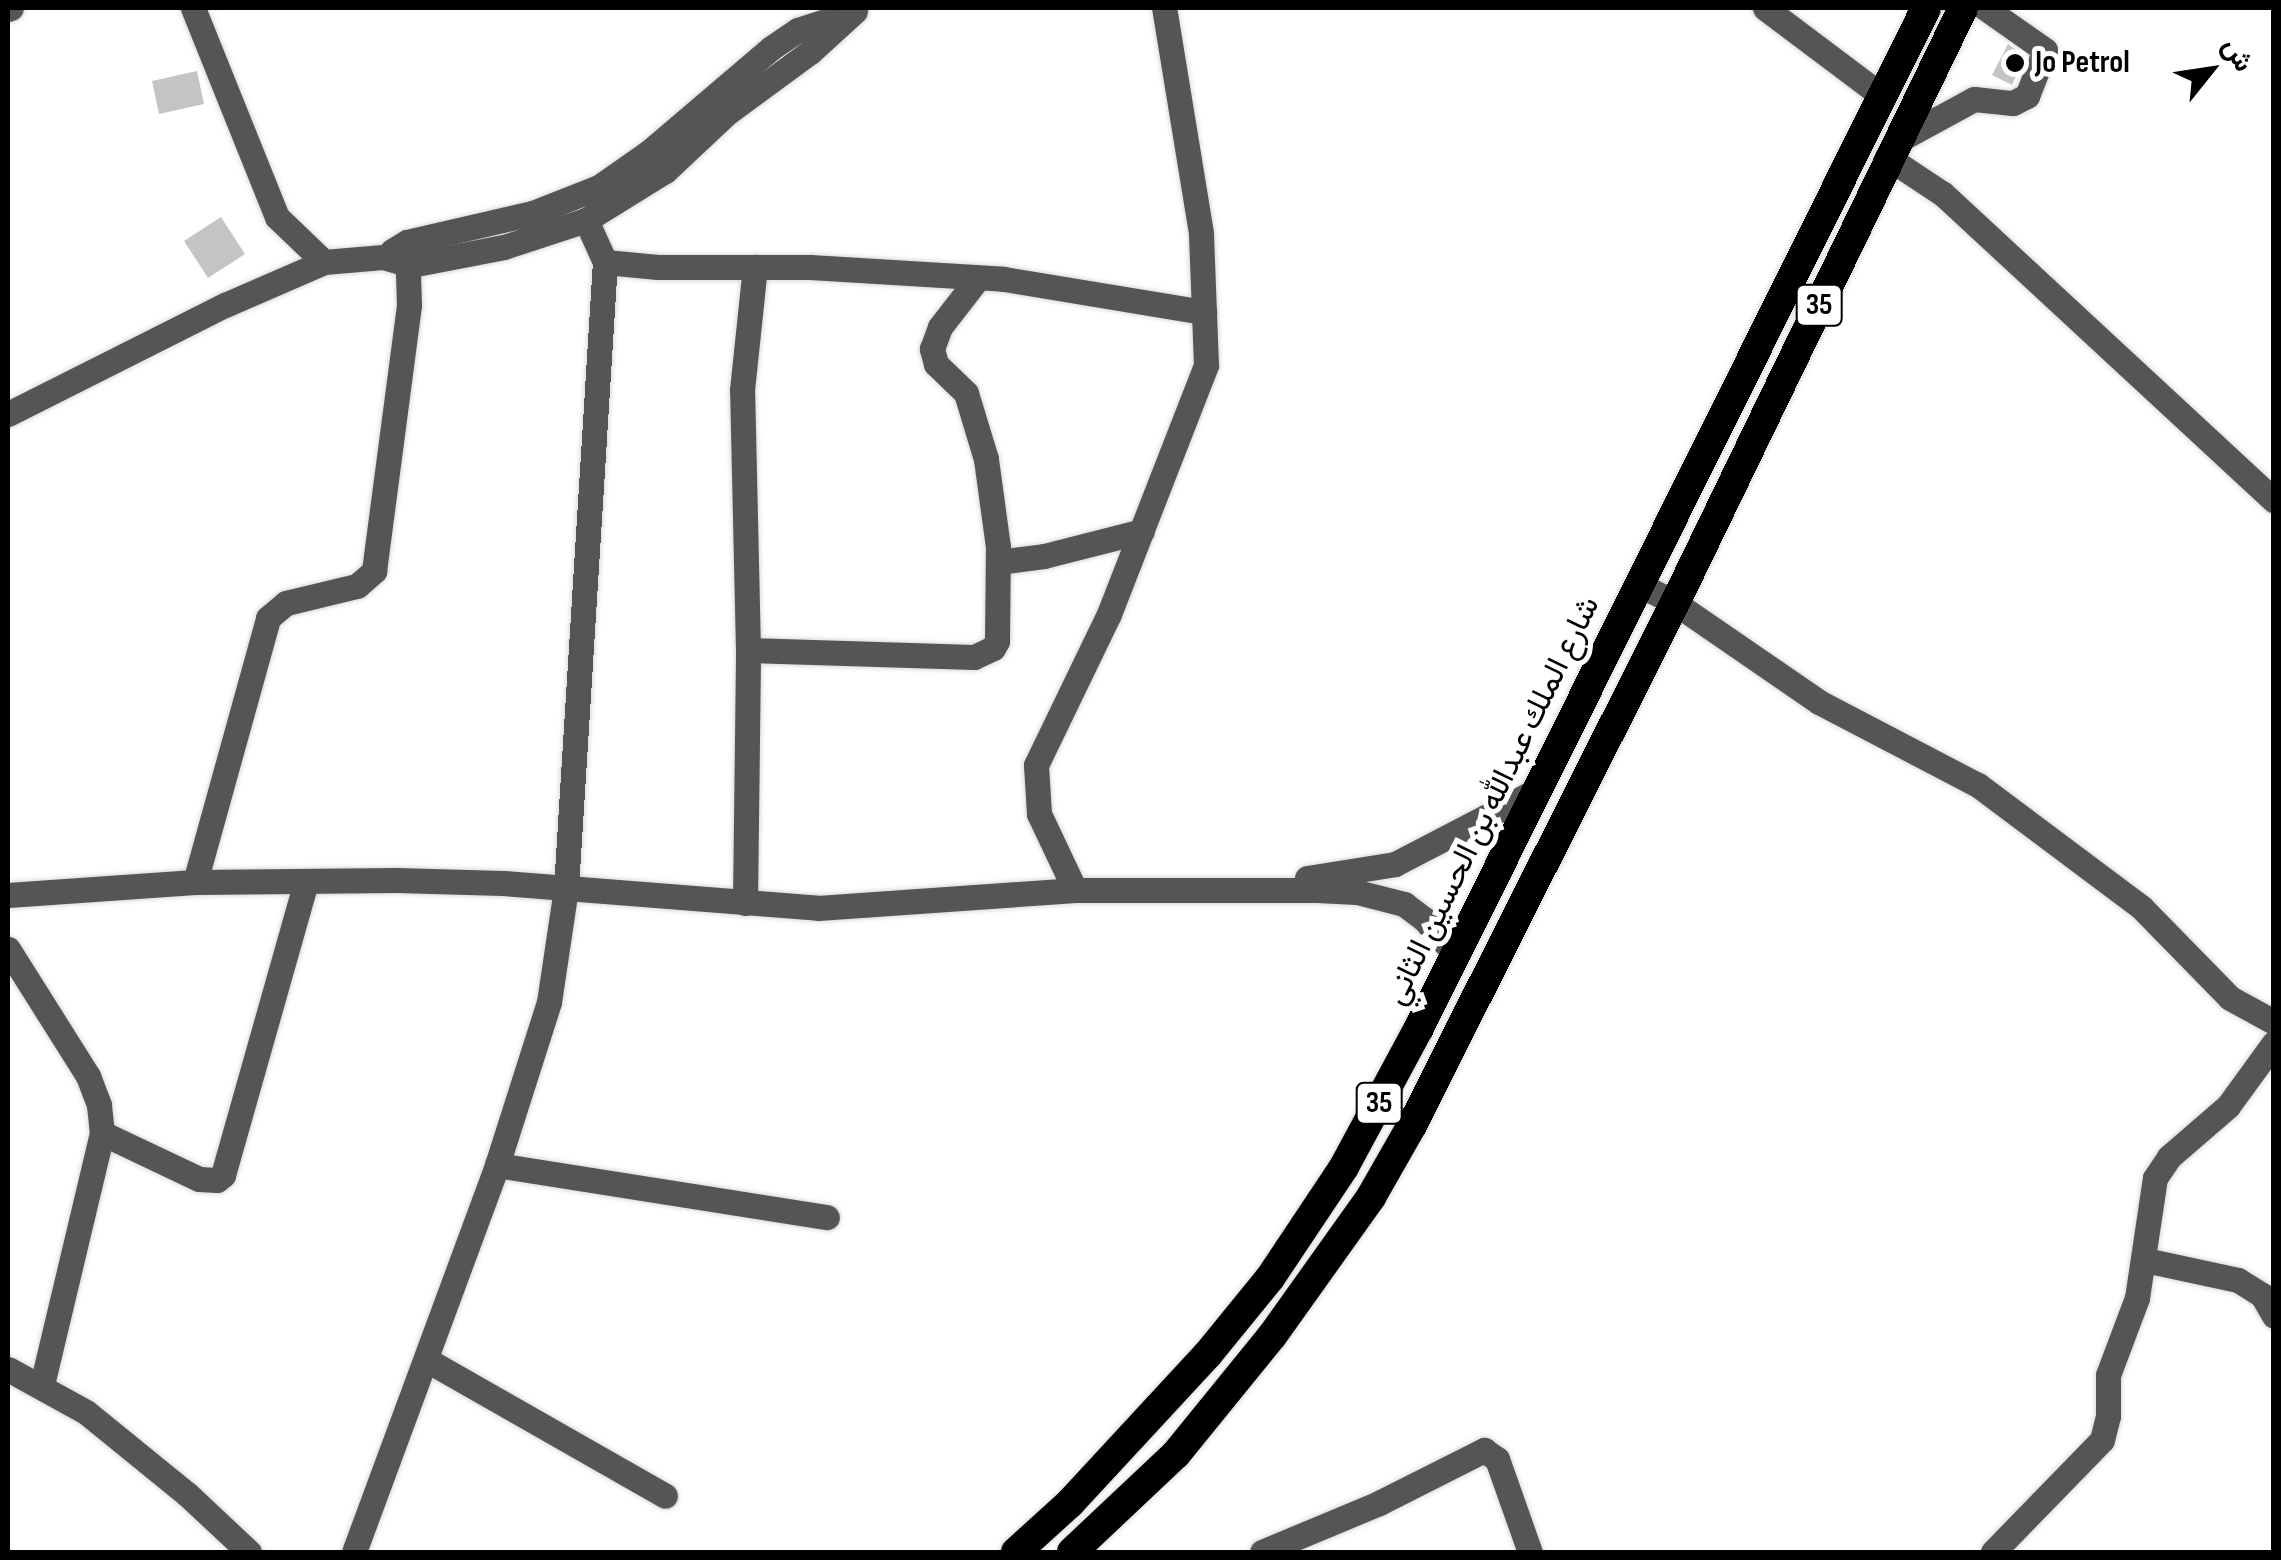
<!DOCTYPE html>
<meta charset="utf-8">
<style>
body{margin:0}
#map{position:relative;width:2281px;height:1560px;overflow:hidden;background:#fff;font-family:"Sofia Sans Condensed",Vazirmatn,sans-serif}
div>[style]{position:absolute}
.building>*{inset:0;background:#c4c4c4}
.roads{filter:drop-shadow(0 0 2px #dbdbdb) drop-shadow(0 0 2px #dbdbdb)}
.minor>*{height:25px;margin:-12.5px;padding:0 12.5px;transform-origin:12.5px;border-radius:12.5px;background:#555}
.highway>*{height:30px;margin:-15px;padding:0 15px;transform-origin:15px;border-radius:15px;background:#000}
.dots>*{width:28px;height:28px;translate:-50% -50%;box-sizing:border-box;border:5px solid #fff;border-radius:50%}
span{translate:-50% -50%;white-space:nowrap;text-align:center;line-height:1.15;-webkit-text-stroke:10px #fff;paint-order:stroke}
.shield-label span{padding:2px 8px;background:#fff;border:2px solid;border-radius:8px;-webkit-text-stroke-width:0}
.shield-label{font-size:30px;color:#000;font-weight:700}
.poi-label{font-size:32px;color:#000;font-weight:700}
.left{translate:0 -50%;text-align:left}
.street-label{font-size:32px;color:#000}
.frame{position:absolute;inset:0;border:10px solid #000;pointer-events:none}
.north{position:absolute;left:2161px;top:20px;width:100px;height:100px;-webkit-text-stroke:8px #fff;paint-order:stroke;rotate:60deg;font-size:28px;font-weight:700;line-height:40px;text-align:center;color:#000}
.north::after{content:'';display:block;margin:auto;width:35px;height:45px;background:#000;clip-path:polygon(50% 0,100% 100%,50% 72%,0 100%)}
</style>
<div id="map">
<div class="building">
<i style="clip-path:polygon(2008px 44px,2025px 56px,2012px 85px,1992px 75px)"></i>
<i style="clip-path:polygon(197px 71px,204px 104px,159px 114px,152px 81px)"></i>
<i style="clip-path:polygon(221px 217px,245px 254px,208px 278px,184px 241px)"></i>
</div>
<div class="roads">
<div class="minor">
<i style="left:193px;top:8px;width:225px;rotate:68.1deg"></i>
<i style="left:277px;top:217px;width:65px;rotate:43.8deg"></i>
<i style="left:1765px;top:8px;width:146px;rotate:36.9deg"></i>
<i style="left:8px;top:9px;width:3px;rotate:-18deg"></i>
<i style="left:1895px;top:142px;width:90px;rotate:-28.6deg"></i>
<i style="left:1974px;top:99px;width:39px;rotate:6deg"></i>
<i style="left:2013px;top:103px;width:16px;rotate:-27deg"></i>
<i style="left:2027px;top:96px;width:49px;rotate:-68.6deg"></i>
<i style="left:2045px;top:50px;width:73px;rotate:-145deg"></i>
<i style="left:1887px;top:157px;width:67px;rotate:33.5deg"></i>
<i style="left:1943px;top:194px;width:451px;rotate:42.8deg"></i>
<i style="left:586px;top:220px;width:46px;rotate:65.7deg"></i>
<i style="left:605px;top:262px;width:53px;rotate:5.4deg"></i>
<i style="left:658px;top:267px;width:152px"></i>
<i style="left:810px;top:267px;width:194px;rotate:3.5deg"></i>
<i style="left:1004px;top:279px;width:203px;rotate:9.4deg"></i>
<i style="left:392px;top:251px;width:17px;rotate:-31deg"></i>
<i style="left:407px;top:242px;width:129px;rotate:-13deg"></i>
<i style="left:533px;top:213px;width:71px;rotate:-21.5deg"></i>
<i style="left:599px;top:187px;width:61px;rotate:-35deg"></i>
<i style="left:649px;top:152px;width:160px;rotate:-40.4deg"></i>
<i style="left:771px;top:48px;width:32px;rotate:-34deg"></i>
<i style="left:798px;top:30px;width:48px;rotate:-18.1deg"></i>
<i style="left:8px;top:414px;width:243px;rotate:-26.7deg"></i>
<i style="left:225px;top:305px;width:108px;rotate:-23.5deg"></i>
<i style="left:324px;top:262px;width:59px;rotate:-4.8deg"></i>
<i style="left:383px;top:257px;width:29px;rotate:16deg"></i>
<i style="left:411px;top:265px;width:95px;rotate:-11deg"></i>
<i style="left:504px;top:247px;width:86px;rotate:-18.2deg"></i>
<i style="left:586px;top:220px;width:93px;rotate:-31.8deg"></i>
<i style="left:665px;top:171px;width:85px;rotate:-43.1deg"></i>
<i style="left:727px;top:113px;width:103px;rotate:-36.3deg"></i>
<i style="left:810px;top:52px;width:61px;rotate:-42.3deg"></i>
<i style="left:998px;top:562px;width:46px;rotate:-7.4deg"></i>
<i style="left:1044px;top:556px;width:101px;rotate:-14.3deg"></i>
<i style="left:1640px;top:585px;width:39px;rotate:27deg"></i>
<i style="left:1675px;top:603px;width:175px;rotate:34.5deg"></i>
<i style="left:1819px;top:702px;width:179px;rotate:27.6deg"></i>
<i style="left:1978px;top:785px;width:204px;rotate:36.8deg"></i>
<i style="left:2141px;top:907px;width:127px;rotate:45.6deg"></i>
<i style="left:2230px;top:998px;width:50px;rotate:28.6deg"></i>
<i style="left:748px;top:650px;width:226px;rotate:1.8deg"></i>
<i style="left:974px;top:657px;width:21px;rotate:-25deg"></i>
<i style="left:993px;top:648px;width:8px;rotate:-60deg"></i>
<i style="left:997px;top:641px;width:94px;rotate:-89.4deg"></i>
<i style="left:998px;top:547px;width:89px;rotate:-97.8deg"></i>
<i style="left:986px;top:459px;width:69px;rotate:-106.9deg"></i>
<i style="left:966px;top:393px;width:42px;rotate:-136deg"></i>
<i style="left:936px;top:364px;width:16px;rotate:-105deg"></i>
<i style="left:932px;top:349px;width:23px;rotate:-70deg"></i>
<i style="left:940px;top:327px;width:62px;rotate:-52.2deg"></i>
<i style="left:1307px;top:878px;width:89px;rotate:-9deg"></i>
<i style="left:1395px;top:864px;width:158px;rotate:-27.5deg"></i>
<i style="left:195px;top:882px;width:274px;rotate:-74.5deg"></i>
<i style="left:268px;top:618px;width:23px;rotate:-40deg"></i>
<i style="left:286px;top:603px;width:73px;rotate:-13.5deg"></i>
<i style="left:357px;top:586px;width:23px;rotate:-41deg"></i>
<i style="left:374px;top:571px;width:268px;rotate:-82.5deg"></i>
<i style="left:409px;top:305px;width:63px;rotate:-91.8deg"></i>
<i style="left:1075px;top:890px;width:84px;rotate:-115.3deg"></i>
<i style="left:1039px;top:814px;width:49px;rotate:-93.5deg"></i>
<i style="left:1036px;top:765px;width:168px;rotate:-64.2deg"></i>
<i style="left:1109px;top:614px;width:267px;rotate:-68.7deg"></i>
<i style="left:1206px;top:365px;width:132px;rotate:-92.2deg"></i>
<i style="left:1201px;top:233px;width:228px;rotate:-99.3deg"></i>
<i style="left:8px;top:895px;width:187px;rotate:-4deg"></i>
<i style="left:195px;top:882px;width:201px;rotate:-0.6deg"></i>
<i style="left:396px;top:880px;width:107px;rotate:1.6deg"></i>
<i style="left:503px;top:883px;width:316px;rotate:4.5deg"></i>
<i style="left:818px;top:908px;width:258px;rotate:-4deg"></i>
<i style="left:1075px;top:890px;width:242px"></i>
<i style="left:1317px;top:890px;width:40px;rotate:2.9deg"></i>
<i style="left:1357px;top:892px;width:49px;rotate:14.3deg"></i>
<i style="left:1404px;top:904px;width:25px;rotate:37deg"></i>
<i style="left:1424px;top:919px;width:48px;rotate:48.4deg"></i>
<i style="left:745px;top:903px;width:253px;rotate:-89.3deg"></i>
<i style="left:748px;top:650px;width:260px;rotate:-91.3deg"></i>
<i style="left:742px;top:390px;width:124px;rotate:-84deg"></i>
<i style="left:8px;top:949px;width:150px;rotate:57.8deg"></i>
<i style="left:88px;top:1076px;width:31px;rotate:69deg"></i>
<i style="left:99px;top:1105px;width:28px;rotate:84deg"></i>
<i style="left:102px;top:1133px;width:258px;rotate:103.4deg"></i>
<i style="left:102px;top:1133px;width:107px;rotate:25.4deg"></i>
<i style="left:199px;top:1179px;width:18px;rotate:3deg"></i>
<i style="left:217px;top:1180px;width:8px;rotate:-40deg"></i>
<i style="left:223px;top:1175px;width:305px;rotate:-74.2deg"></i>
<i style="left:497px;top:1165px;width:334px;rotate:9deg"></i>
<i style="left:2145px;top:1260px;width:95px;rotate:12.1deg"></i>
<i style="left:2238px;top:1280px;width:28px;rotate:32deg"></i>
<i style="left:2262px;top:1295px;width:24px;rotate:60deg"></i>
<i style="left:427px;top:1360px;width:274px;rotate:29.7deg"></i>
<i style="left:8px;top:1369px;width:89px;rotate:28.9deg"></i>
<i style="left:86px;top:1412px;width:130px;rotate:39.1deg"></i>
<i style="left:187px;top:1494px;width:85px;rotate:43.1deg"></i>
<i style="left:354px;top:1552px;width:413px;rotate:-69.7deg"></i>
<i style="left:497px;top:1165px;width:171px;rotate:-72.3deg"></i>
<i style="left:549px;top:1002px;width:115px;rotate:-81.5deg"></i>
<i style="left:566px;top:888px;width:627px;rotate:-86.44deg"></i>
<i style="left:1262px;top:1552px;width:127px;rotate:-22.7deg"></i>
<i style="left:1379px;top:1503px;width:118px;rotate:-26.8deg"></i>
<i style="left:1484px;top:1450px;width:16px;rotate:35deg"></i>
<i style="left:1497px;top:1459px;width:99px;rotate:70.5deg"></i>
<i style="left:1993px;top:1552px;width:156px;rotate:-45.8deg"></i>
<i style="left:2102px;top:1440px;width:25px;rotate:-76deg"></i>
<i style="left:2108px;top:1416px;width:41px;rotate:-90deg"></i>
<i style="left:2108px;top:1375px;width:82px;rotate:-69.4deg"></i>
<i style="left:2137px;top:1298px;width:121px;rotate:-81.5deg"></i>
<i style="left:2155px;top:1178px;width:25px;rotate:-56deg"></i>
<i style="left:2169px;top:1157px;width:78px;rotate:-40.8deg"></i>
<i style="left:2228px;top:1106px;width:78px;rotate:-53.9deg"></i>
</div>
<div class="highway">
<i style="left:1016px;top:1552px;width:73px;rotate:-42.2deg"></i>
<i style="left:1070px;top:1503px;width:203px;rotate:-47.2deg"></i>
<i style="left:1208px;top:1354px;width:98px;rotate:-50.8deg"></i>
<i style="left:1270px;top:1278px;width:133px;rotate:-56.3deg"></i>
<i style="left:1344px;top:1167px;width:158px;rotate:-61.7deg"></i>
<i style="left:1419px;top:1028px;width:1139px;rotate:-63.57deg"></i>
<i style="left:1072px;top:1552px;width:143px;rotate:-43.3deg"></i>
<i style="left:1176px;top:1454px;width:152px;rotate:-50.9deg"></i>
<i style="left:1272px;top:1336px;width:171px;rotate:-54.5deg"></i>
<i style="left:1371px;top:1197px;width:81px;rotate:-60.3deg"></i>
<i style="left:1411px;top:1127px;width:587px;rotate:-63.26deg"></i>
<i style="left:1675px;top:603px;width:661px;rotate:-64.17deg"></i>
</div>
</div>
<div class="dots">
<i style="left:2015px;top:63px;background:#000"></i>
</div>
<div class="shield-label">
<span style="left:1819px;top:305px">35</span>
<span style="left:1379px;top:1103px">35</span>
</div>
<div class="poi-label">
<span class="left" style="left:2035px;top:63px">Jo Petrol</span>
</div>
<div class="street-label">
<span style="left:1493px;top:801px;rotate:-64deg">شارع الملك عبدالله بن الحسين الثاني</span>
</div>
<div class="frame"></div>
<div class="north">ش</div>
</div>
